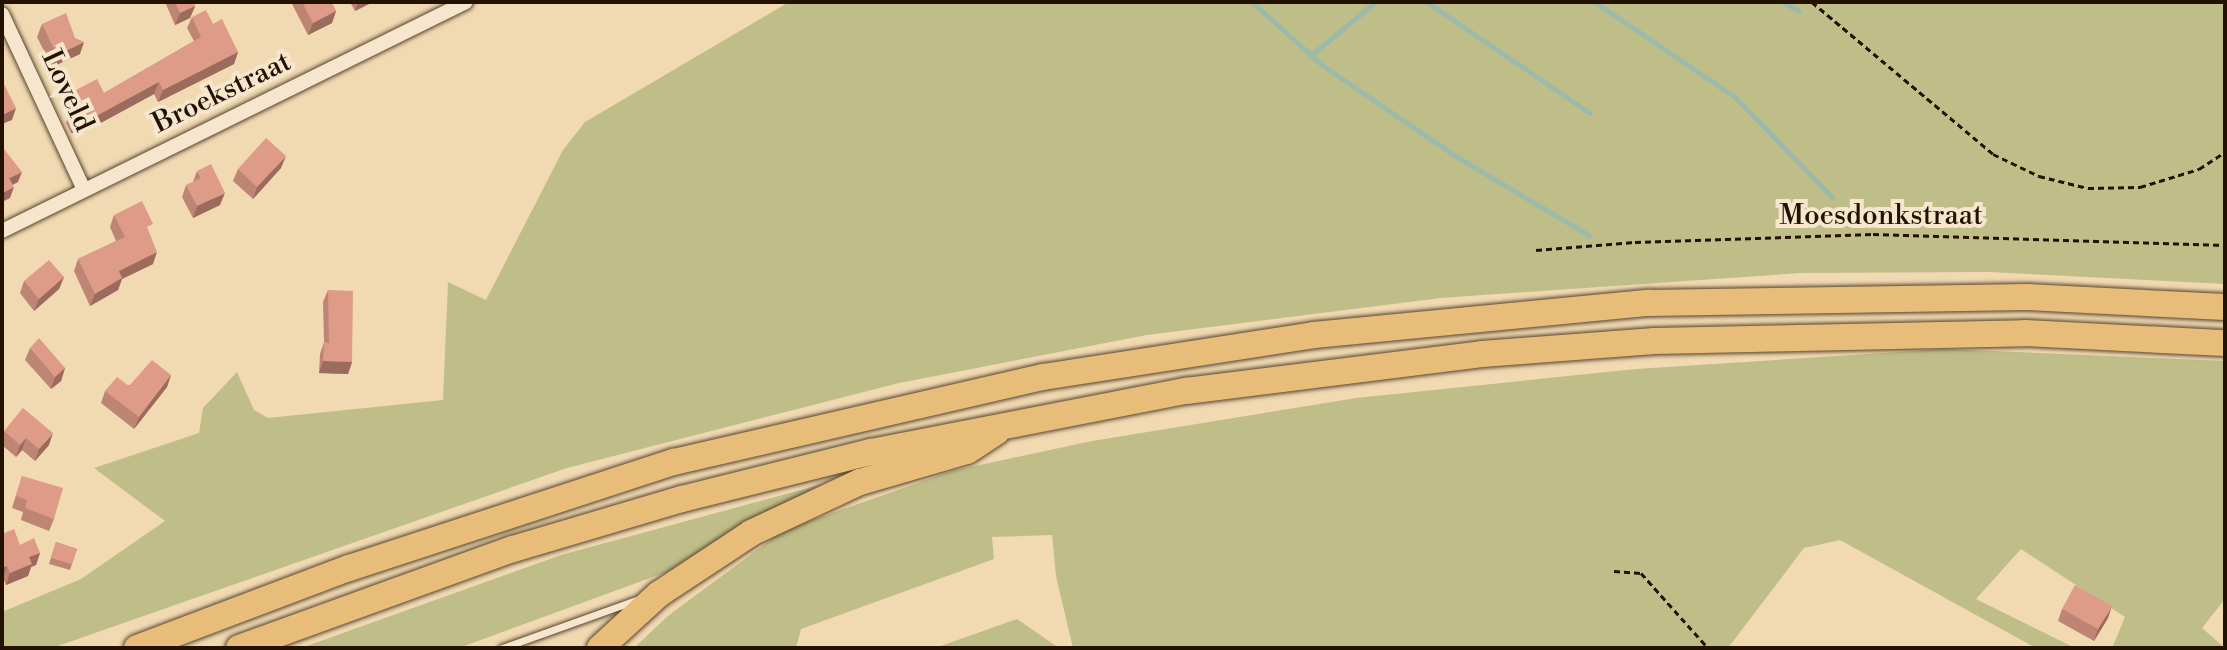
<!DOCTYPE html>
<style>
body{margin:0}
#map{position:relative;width:2227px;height:650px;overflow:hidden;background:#f1d9b2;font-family:"Libre Bodoni",serif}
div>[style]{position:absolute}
.green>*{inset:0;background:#c0be88}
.stream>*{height:5px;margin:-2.5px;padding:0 2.5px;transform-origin:2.5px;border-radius:2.5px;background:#9bbaaa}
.path>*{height:3px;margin-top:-1.5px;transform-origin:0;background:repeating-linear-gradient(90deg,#231201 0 6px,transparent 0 10px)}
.roads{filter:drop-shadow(0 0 2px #56442d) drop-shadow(0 0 2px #56442d)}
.lane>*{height:7px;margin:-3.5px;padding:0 3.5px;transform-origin:3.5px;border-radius:3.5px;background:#f6e6cd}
.street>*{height:14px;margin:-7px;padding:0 7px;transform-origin:7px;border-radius:7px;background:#f6e6cd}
.highway>*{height:26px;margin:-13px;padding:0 13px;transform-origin:13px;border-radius:13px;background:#e8bc79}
.wall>*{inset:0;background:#bf8574}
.shaded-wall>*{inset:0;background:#9b6c5e}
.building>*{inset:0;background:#de9b87}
span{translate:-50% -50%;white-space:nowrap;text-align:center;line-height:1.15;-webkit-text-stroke:8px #f6e6cd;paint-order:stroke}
.street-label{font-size:28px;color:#231201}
.frame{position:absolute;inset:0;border:4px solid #231201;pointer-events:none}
</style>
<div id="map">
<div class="green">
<i style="clip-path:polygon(789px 2px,2225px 2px,2225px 284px,1989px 272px,1800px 273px,1441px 298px,1147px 335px,899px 383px,567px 468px,52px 648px,2px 648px,2px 612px,81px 579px,165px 521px,94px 468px,199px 433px,203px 408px,237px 372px,254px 410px,268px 418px,443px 400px,448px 282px,486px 300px,563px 150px,585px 122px)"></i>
<i style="clip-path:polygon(1945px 349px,2225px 361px,2225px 599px,2202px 628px,2225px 648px,2112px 648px,2125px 617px,2021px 549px,1976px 599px,2075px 648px,2036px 648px,1840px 540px,1804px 548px,1728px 648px,1073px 648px,1056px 576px,1052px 535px,992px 537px,994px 559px,801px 629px,796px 648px,634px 648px,669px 615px,784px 530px,952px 471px,1092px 441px,1356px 398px,1636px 369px)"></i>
<i style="clip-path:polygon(823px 484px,743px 526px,680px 567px,459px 648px,301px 648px,561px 555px)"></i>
<i style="clip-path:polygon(1017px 619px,1059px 648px,935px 648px)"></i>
</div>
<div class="stream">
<i style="left:1252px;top:2px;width:94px;rotate:42deg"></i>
<i style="left:1322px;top:65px;width:160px;rotate:34.3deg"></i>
<i style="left:1454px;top:155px;width:158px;rotate:30.8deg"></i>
<i style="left:1427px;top:2px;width:197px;rotate:34.3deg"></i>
<i style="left:1595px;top:2px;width:169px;rotate:34.2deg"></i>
<i style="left:1735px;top:97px;width:139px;rotate:45.9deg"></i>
<i style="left:1783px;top:2px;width:18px;rotate:29deg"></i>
<i style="left:1310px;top:56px;width:85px;rotate:-39.7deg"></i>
</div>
<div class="path">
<i style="left:1812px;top:2px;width:236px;rotate:40deg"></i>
<i style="left:1993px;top:154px;width:51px;rotate:25.6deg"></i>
<i style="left:2039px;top:176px;width:50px;rotate:13.8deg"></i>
<i style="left:2088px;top:188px;width:52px;rotate:-1.1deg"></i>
<i style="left:2140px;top:187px;width:62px;rotate:-17deg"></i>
<i style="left:2199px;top:169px;width:31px;rotate:-33deg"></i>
<i style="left:1536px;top:250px;width:99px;rotate:-4.6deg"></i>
<i style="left:1635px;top:242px;width:238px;rotate:-1.9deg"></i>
<i style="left:1873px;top:234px;width:352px;rotate:1.8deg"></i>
<i style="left:1614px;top:571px;width:27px;rotate:4deg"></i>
<i style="left:1641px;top:573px;width:101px;rotate:48.2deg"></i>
</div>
<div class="roads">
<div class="lane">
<i style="left:502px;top:648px;width:145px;rotate:-19.7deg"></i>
</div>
<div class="street">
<i style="left:2px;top:14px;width:194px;rotate:65deg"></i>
<i style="left:2px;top:231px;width:517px;rotate:-26.27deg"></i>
</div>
<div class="highway">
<i style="left:137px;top:648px;width:227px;rotate:-20.7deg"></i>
<i style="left:349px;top:568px;width:342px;rotate:-18.1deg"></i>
<i style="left:674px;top:462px;width:379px;rotate:-13deg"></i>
<i style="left:1043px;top:377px;width:274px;rotate:-8.8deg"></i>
<i style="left:1314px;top:335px;width:336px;rotate:-5.5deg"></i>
<i style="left:1648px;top:303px;width:379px;rotate:-0.9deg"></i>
<i style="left:2027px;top:297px;width:198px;rotate:2.9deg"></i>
<i style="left:239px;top:648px;width:291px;rotate:-19.9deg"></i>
<i style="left:513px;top:549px;width:176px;rotate:-16.5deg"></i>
<i style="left:682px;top:499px;width:195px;rotate:-14deg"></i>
<i style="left:871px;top:452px;width:321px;rotate:-11deg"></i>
<i style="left:1186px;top:391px;width:298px;rotate:-7.1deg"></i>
<i style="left:1482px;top:354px;width:173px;rotate:-4.3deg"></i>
<i style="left:1655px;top:341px;width:370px;rotate:-1.2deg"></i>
<i style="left:2025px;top:333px;width:200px;rotate:2.9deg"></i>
<i style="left:600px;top:648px;width:80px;rotate:-42.5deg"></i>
<i style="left:659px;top:594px;width:110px;rotate:-33.5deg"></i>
<i style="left:751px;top:533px;width:120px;rotate:-25.1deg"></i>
<i style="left:860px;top:482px;width:111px;rotate:-16.2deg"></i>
<i style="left:967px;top:451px;width:35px;rotate:-33deg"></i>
</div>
</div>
<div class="wall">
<i style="clip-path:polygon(165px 2px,193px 2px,195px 6px,190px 18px,175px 25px)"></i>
<i style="clip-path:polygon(291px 2px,331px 2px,336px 11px,332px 23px,308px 35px)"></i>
<i style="clip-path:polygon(350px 2px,373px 2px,355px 11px)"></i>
<i style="clip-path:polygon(192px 17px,213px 24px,238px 52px,234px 64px,158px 102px,154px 94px,84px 132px,71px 133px,66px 123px,70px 112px,74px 110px,70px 102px,74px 91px,104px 93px,194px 41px,187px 28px)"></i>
<i style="clip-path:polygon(42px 24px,80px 54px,52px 67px,37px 37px)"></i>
<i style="clip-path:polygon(281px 168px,253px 199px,233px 181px,238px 169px)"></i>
<i style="clip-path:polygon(197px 171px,220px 205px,193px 218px,182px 197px,186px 185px,193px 182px)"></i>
<i style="clip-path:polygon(114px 215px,150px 234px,153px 264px,122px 279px,118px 290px,90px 306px,74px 271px,78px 259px,116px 241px,110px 227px)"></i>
<i style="clip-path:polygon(64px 277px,59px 289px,34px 311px,20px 293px,24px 281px)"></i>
<i style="clip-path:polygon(328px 290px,352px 362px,348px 374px,319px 373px,320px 354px,324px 342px,323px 302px)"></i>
<i style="clip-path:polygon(30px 348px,65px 368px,61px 381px,51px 389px,25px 360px)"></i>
<i style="clip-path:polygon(171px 375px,167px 387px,134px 429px,101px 403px,105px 391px)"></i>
<i style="clip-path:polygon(4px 431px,49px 445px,35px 461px,22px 450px,16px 457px,2px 445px,2px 438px)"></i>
<i style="clip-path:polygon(22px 476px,54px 519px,49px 531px,21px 520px,23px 512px,12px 508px)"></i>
<i style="clip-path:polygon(2px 534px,20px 545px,40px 553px,36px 565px,31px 567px,28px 576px,6px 585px,3px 578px)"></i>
<i style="clip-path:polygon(56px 542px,77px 549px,70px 570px,49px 564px)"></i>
<i style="clip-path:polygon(2062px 609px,2108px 618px,2094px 641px,2058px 621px)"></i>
</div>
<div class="shaded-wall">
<i style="clip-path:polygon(358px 2px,373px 2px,355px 11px)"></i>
<i style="clip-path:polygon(195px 6px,190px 18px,175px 25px,180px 13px)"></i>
<i style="clip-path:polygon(336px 11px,332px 23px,308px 35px,313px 23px)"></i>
<i style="clip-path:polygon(84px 42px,80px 54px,52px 67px,57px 55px)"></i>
<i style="clip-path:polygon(238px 52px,234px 64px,158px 102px,163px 90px)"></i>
<i style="clip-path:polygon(159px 82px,154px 94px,84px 132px,71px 133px,76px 122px)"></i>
<i style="clip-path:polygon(16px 108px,12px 120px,2px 124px,2px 115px)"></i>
<i style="clip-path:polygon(286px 156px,281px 168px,253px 199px,257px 187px)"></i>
<i style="clip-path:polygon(22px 172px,18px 182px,5px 189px,9px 178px)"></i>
<i style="clip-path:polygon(14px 187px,10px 198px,2px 202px,2px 193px)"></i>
<i style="clip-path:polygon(225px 193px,220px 205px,193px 218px,197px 206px)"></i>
<i style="clip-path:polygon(157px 252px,153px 264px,122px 279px,118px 290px,90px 306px,95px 294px,119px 271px)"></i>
<i style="clip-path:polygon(64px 277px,59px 289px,34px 311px,39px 299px)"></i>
<i style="clip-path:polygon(323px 361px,352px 362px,348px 374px,319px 373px)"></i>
<i style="clip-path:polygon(65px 368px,61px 381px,51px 389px,55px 377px)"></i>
<i style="clip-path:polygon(171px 375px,167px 387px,134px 429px,139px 417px)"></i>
<i style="clip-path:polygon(53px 433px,49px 445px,35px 461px,39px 449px)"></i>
<i style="clip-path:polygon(26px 438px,22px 450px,16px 457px,20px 445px)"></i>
<i style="clip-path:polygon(40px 553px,36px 565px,31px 567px,28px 576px,6px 585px,10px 573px,29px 557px)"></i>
<i style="clip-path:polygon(7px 566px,3px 578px,2px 578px,2px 568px)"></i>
<i style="clip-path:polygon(2112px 606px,2108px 618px,2094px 641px,2098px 629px)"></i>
</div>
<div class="building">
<i style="clip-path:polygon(175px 2px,193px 2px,195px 6px,180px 13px)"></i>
<i style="clip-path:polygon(302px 2px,331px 2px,336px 11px,313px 23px)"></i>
<i style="clip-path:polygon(206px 10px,213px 24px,222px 19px,238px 52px,163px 90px,159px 82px,89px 120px,76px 122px,70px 112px,82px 106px,74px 91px,97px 79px,104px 93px,201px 37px,192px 17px)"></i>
<i style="clip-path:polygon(66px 13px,75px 38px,84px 42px,57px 55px,42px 24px)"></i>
<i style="clip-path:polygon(2px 80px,16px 108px,2px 115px)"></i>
<i style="clip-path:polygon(266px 138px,286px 156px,257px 187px,238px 169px)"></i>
<i style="clip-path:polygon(4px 149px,22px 172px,9px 178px,14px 187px,2px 193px,2px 150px)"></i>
<i style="clip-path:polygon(211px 164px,225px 193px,197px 206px,186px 185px,201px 178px,197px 171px)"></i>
<i style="clip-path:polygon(142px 201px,153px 224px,147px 227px,157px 252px,119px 271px,122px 278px,95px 294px,78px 259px,125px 237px,114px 215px)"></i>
<i style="clip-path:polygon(49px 260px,64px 277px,39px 299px,24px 281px)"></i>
<i style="clip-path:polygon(328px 290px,353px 291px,352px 362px,323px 361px,324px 342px,329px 343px)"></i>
<i style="clip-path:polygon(39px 338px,65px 368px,55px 377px,30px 348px)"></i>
<i style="clip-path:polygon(152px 360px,171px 375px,139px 417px,105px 391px,117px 377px,129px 386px)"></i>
<i style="clip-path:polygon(23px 408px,53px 433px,39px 449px,26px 438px,20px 445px,4px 431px)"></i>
<i style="clip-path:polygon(22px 476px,63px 488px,54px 519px,25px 508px,27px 500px,16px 496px)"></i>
<i style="clip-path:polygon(14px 529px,20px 545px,34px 538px,40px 553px,29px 557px,32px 564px,10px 573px,7px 566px,2px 568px,2px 534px)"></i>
<i style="clip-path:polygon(56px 542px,77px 549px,72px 564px,51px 558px)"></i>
<i style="clip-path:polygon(2075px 585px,2112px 606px,2098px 629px,2062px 609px)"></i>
</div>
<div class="street-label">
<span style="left:67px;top:91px;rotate:65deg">Loveld</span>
<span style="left:222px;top:93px;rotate:-26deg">Broekstraat</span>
<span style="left:1881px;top:216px">Moesdonkstraat</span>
</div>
<div class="frame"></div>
</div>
